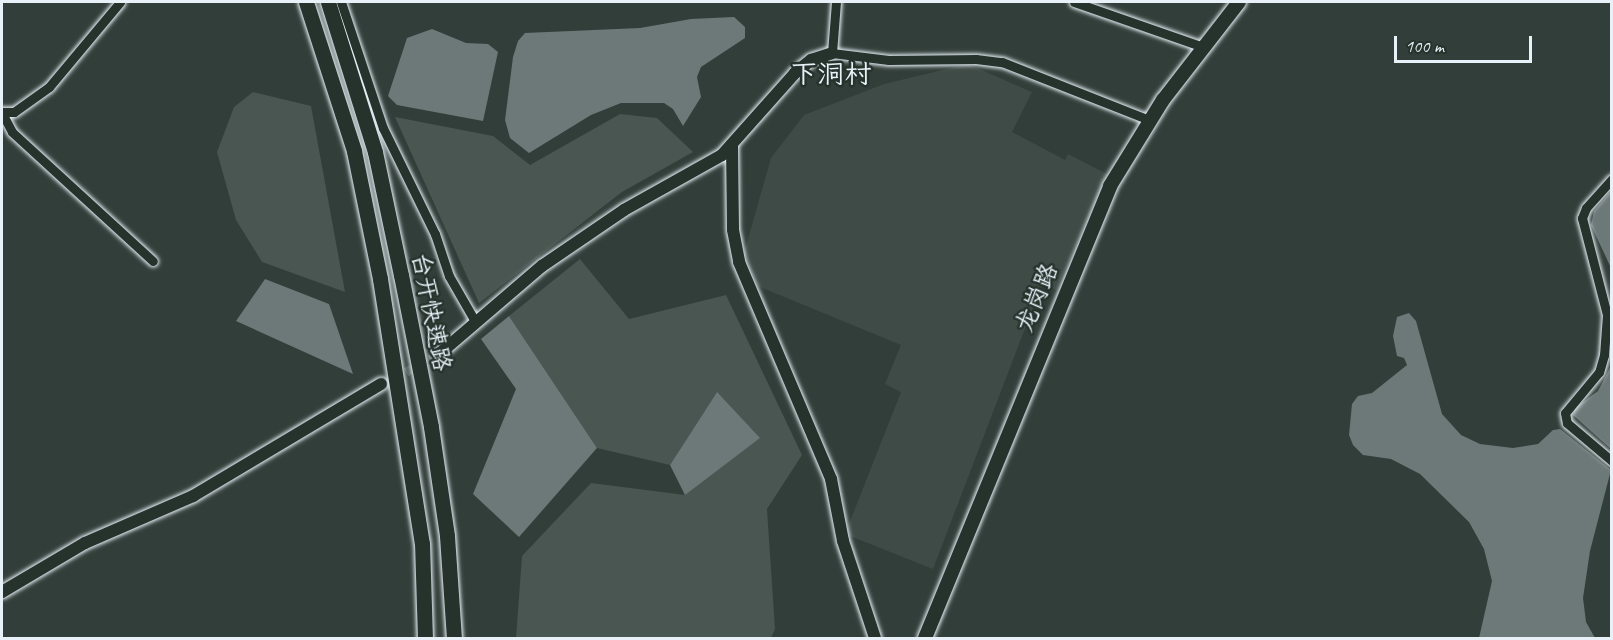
<!DOCTYPE html>
<meta charset="utf-8">
<style>
body{margin:0}
#map{position:relative;width:1613px;height:640px;overflow:hidden;background:#323e39;font-family:Caveat,"LXGW WenKai TC",sans-serif}
div>[style]{position:absolute}
.built>*{inset:0;background:#3f4b46}
.green>*{inset:0;background:#495651}
.water>*{inset:0;background:#6d7978}
.minor-tunnel>*{height:9px;margin-top:-4.5px;transform-origin:0;background:repeating-linear-gradient(90deg,#4d5956 0 9px,transparent 0 13.5px)}
.roads{filter:drop-shadow(0 0 2px #e8f1f8) drop-shadow(0 0 2px #e8f1f8)}
.minor>*{height:9px;margin:-4.5px;padding:0 4.5px;transform-origin:4.5px;border-radius:4.5px;background:#26332d}
.tertiary>*{height:12px;margin:-6px;padding:0 6px;transform-origin:6px;border-radius:6px;background:#26332d}
.secondary>*{height:14px;margin:-7px;padding:0 7px;transform-origin:7px;border-radius:7px;background:#26332d}
.trunk>*{height:15px;margin:-7.5px;padding:0 7.5px;transform-origin:7.5px;border-radius:7.5px;background:#26332d}
span{translate:-50% -50%;white-space:nowrap;text-align:center;line-height:1.15;-webkit-text-stroke:5px #26332d;paint-order:stroke}
.street-label{font-size:24px;color:#e8f1f8}
.quarter-label{font-size:27px;color:#e8f1f8}
.frame{position:absolute;inset:0;border:3px solid #e8f1f8;pointer-events:none}
.scale{position:absolute;left:1394px;top:36px;width:138px;height:27px;box-sizing:border-box;border:3px solid #e8f1f8;border-top:0;padding-left:8px;font-size:18px;line-height:21px;white-space:nowrap;color:#e8f1f8;-webkit-text-stroke:4px #26332d;paint-order:stroke}
</style>
<div id="map">
<div class="built">
<i style="clip-path:polygon(968px 64px,1032px 92px,1012px 132px,1065px 160px,1068px 154px,1107px 174px,1056px 290px,1042px 284px,933px 569px,845px 534px,901px 392px,885px 384px,901px 345px,758px 286px,744px 253px,771px 158px,804px 115px,884px 84px)"></i>
</div>
<div class="green">
<i style="clip-path:polygon(253px 92px,311px 106px,345px 292px,262px 262px,236px 220px,217px 152px,234px 107px)"></i>
<i style="clip-path:polygon(620px 114px,657px 118px,693px 152px,622px 192px,479px 303px,395px 117px,493px 136px,530px 165px)"></i>
<i style="clip-path:polygon(580px 259px,629px 319px,726px 295px,802px 455px,767px 509px,775px 629px,771px 638px,516px 638px,522px 556px,591px 483px,685px 495px,717px 392px,670px 465px,597px 448px,509px 316px)"></i>
</div>
<div class="water">
<i style="clip-path:polygon(734px 17px,745px 27px,745px 38px,701px 67px,697px 77px,701px 97px,683px 126px,673px 109px,664px 103px,621px 103px,591px 115px,529px 153px,510px 138px,505px 120px,513px 57px,518px 41px,525px 33px,640px 28px,691px 19px)"></i>
<i style="clip-path:polygon(432px 29px,466px 43px,488px 44px,498px 52px,483px 121px,397px 105px,388px 96px,407px 38px)"></i>
<i style="clip-path:polygon(1611px 191px,1612px 268px,1611px 268px,1591px 225px,1594px 211px)"></i>
<i style="clip-path:polygon(265px 279px,329px 304px,353px 374px,236px 321px)"></i>
<i style="clip-path:polygon(1409px 313px,1416px 321px,1442px 414px,1461px 435px,1480px 444px,1513px 448px,1538px 444px,1553px 430px,1560px 429px,1611px 470px,1590px 551px,1583px 598px,1586px 622px,1595px 638px,1479px 638px,1492px 581px,1484px 549px,1469px 522px,1420px 474px,1391px 459px,1363px 455px,1353px 445px,1349px 435px,1352px 404px,1358px 396px,1372px 393px,1407px 365px,1404px 358px,1397px 356px,1393px 336px,1397px 317px)"></i>
<i style="clip-path:polygon(509px 316px,597px 448px,519px 537px,473px 494px,516px 389px,481px 339px)"></i>
<i style="clip-path:polygon(1611px 366px,1611px 449px,1573px 415px,1575px 408px,1598px 391px)"></i>
<i style="clip-path:polygon(717px 392px,760px 438px,685px 495px,670px 465px)"></i>
</div>
<div class="minor-tunnel">
<i style="left:394px;top:378px;width:50px;rotate:-27.6deg"></i>
</div>
<div class="roads">
<div class="minor">
<i style="left:341px;top:2px;width:133px;rotate:71.6deg"></i>
<i style="left:383px;top:128px;width:118px;rotate:63.9deg"></i>
<i style="left:435px;top:234px;width:44px;rotate:71.6deg"></i>
<i style="left:449px;top:276px;width:54px;rotate:60.1deg"></i>
<i style="left:836px;top:2px;width:51px;rotate:94.5deg"></i>
<i style="left:832px;top:53px;width:57px;rotate:7deg"></i>
<i style="left:889px;top:60px;width:87px;rotate:-0.7deg"></i>
<i style="left:976px;top:59px;width:26px;rotate:7deg"></i>
<i style="left:1002px;top:62px;width:158px;rotate:21.5deg"></i>
<i style="left:1074px;top:2px;width:137px;rotate:19.2deg"></i>
<i style="left:2px;top:112px;width:12px"></i>
<i style="left:14px;top:112px;width:43px;rotate:-35.5deg"></i>
<i style="left:49px;top:87px;width:111px;rotate:-50.1deg"></i>
<i style="left:2px;top:113px;width:21px;rotate:62deg"></i>
<i style="left:12px;top:132px;width:191px;rotate:42.5deg"></i>
<i style="left:1612px;top:179px;width:39px;rotate:132deg"></i>
<i style="left:1586px;top:208px;width:11px;rotate:112deg"></i>
<i style="left:1582px;top:218px;width:100px;rotate:75.5deg"></i>
<i style="left:1607px;top:315px;width:40px;rotate:94.3deg"></i>
<i style="left:1604px;top:355px;width:18px;rotate:106deg"></i>
<i style="left:1599px;top:372px;width:53px;rotate:129.7deg"></i>
<i style="left:1565px;top:413px;width:10px;rotate:79deg"></i>
<i style="left:1567px;top:423px;width:59px;rotate:40.2deg"></i>
</div>
<div class="tertiary">
<i style="left:732px;top:146px;width:84px;rotate:89.3deg"></i>
<i style="left:733px;top:230px;width:33px;rotate:79deg"></i>
<i style="left:739px;top:262px;width:236px;rotate:67deg"></i>
<i style="left:831px;top:479px;width:63px;rotate:79deg"></i>
<i style="left:843px;top:541px;width:102px;rotate:71.7deg"></i>
<i style="left:438px;top:355px;width:137px;rotate:-40.6deg"></i>
<i style="left:542px;top:266px;width:99px;rotate:-34.3deg"></i>
<i style="left:624px;top:210px;width:112px;rotate:-29.3deg"></i>
<i style="left:722px;top:155px;width:110px;rotate:-48.3deg"></i>
<i style="left:795px;top:73px;width:21px;rotate:-39deg"></i>
<i style="left:811px;top:60px;width:22px;rotate:-18deg"></i>
<i style="left:2px;top:592px;width:96px;rotate:-30.6deg"></i>
<i style="left:85px;top:543px;width:118px;rotate:-23.5deg"></i>
<i style="left:193px;top:496px;width:219px;rotate:-30.8deg"></i>
</div>
<div class="secondary">
<i style="left:925px;top:638px;width:488px;rotate:-67.7deg"></i>
<i style="left:1110px;top:186px;width:101px;rotate:-58.4deg"></i>
<i style="left:1163px;top:100px;width:124px;rotate:-52.2deg"></i>
</div>
<div class="trunk">
<i style="left:306px;top:2px;width:157px;rotate:72.1deg"></i>
<i style="left:354px;top:151px;width:131px;rotate:78.5deg"></i>
<i style="left:380px;top:279px;width:267px;rotate:81deg"></i>
<i style="left:422px;top:543px;width:95px;rotate:88.2deg"></i>
<i style="left:328px;top:2px;width:157px;rotate:72.6deg"></i>
<i style="left:375px;top:152px;width:126px;rotate:78.1deg"></i>
<i style="left:401px;top:275px;width:155px;rotate:78.8deg"></i>
<i style="left:431px;top:427px;width:110px;rotate:81.6deg"></i>
<i style="left:447px;top:536px;width:102px;rotate:86.1deg"></i>
</div>
</div>
<div class="street-label">
<span style="left:1037px;top:298px;rotate:-67deg">龙岗路</span>
<span style="left:431px;top:312px;rotate:79deg">台开快速路</span>
</div>
<div class="quarter-label">
<span style="left:831px;top:75px">下洞村</span>
</div>
<div class="frame"></div>
<div class="scale">100 m</div>
</div>
